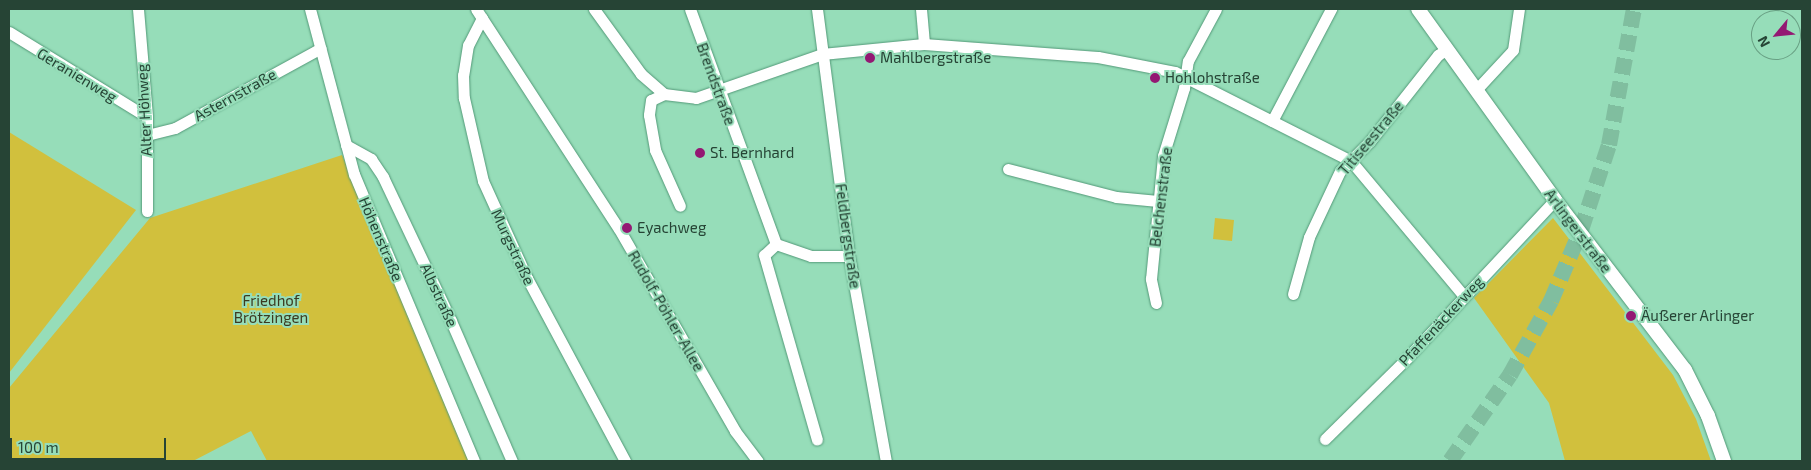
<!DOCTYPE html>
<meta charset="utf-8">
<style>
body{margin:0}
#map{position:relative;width:1811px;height:470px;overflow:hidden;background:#96ddb9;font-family:"Exo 2",sans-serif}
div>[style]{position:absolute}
.green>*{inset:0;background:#d1c03d}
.highway-tunnel>*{height:16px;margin-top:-8px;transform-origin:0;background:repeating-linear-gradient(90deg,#80be9f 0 16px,transparent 0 24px)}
.roads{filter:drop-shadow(0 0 1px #539978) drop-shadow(0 0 1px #539978)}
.minor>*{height:11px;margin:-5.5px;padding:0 5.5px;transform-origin:5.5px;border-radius:5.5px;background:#fff}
.major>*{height:14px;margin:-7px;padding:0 7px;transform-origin:7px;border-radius:7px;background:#fff}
.dots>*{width:14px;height:14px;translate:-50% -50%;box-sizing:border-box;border:2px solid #96ddb9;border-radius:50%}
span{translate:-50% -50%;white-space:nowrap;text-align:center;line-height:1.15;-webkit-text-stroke:4px #96ddb9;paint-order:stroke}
.poi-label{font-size:15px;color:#264435}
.left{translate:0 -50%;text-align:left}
.street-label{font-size:15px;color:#264435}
.park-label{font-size:15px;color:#3c3920}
.frame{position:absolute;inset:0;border:10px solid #264435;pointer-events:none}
.north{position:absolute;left:1751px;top:10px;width:50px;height:50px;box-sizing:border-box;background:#96ddb9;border:1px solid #69a084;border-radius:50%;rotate:242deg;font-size:14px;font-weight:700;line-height:20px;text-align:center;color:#264435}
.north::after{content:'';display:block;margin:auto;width:18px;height:22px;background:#941873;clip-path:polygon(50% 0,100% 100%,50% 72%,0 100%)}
.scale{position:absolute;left:10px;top:438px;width:156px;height:22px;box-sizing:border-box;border:2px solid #264435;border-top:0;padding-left:6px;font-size:15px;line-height:18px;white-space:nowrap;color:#264435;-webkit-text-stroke:4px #96ddb9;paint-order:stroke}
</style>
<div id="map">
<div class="green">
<i style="clip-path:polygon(9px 132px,136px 210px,9px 373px)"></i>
<i style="clip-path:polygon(342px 155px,471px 461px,267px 461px,251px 431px,193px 461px,9px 461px,9px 388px,150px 218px)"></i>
<i style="clip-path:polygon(1215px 218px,1234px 220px,1232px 241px,1213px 239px)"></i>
<i style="clip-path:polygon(1553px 218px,1673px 375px,1696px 419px,1711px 461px,1565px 461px,1549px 403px,1474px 298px)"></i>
</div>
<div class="highway-tunnel">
<i style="left:1450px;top:461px;width:105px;rotate:-55.1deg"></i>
<i style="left:1510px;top:375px;width:85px;rotate:-61deg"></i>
<i style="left:1551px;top:301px;width:77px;rotate:-67.1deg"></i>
<i style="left:1581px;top:230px;width:89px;rotate:-71.8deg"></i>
<i style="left:1609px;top:145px;width:138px;rotate:-79.6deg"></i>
</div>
<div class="roads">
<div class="minor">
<i style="left:138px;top:9px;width:108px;rotate:85.2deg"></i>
<i style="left:147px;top:117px;width:94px;rotate:90deg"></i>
<i style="left:310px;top:9px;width:171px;rotate:75.1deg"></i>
<i style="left:354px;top:174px;width:311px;rotate:67.3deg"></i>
<i style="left:476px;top:9px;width:262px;rotate:57deg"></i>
<i style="left:619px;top:229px;width:233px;rotate:60.1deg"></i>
<i style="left:735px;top:431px;width:38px;rotate:53deg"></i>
<i style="left:594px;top:9px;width:80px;rotate:54.1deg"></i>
<i style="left:641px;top:74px;width:30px;rotate:41deg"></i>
<i style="left:664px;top:94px;width:32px;rotate:7deg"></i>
<i style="left:696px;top:98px;width:133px;rotate:-19.2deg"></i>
<i style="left:822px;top:54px;width:102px;rotate:-5.6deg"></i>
<i style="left:924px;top:44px;width:174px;rotate:4.3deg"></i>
<i style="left:1098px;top:57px;width:78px;rotate:11deg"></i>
<i style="left:1175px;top:72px;width:197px;rotate:26.8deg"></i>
<i style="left:1351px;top:161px;width:176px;rotate:50.1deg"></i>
<i style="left:690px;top:9px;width:250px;rotate:69.9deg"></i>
<i style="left:776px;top:244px;width:16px;rotate:137deg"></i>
<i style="left:764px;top:255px;width:192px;rotate:74deg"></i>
<i style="left:817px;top:9px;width:249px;rotate:82.6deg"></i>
<i style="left:849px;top:256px;width:208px;rotate:79.8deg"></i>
<i style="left:921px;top:9px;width:35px;rotate:85deg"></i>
<i style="left:482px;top:18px;width:30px;rotate:117deg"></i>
<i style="left:468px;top:45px;width:30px;rotate:99deg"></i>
<i style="left:463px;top:75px;width:23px;rotate:88deg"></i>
<i style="left:464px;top:98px;width:85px;rotate:77.1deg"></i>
<i style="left:483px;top:181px;width:107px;rotate:65.6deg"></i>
<i style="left:527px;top:278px;width:208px;rotate:61.8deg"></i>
<i style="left:9px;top:32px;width:162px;rotate:31.6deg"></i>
<i style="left:1476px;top:90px;width:54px;rotate:-47.2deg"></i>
<i style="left:1513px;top:50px;width:41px;rotate:-81.7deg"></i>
<i style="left:664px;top:94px;width:14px;rotate:155deg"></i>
<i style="left:651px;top:100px;width:15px;rotate:98deg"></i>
<i style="left:649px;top:115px;width:36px;rotate:80deg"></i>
<i style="left:655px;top:150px;width:61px;rotate:65.9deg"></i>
<i style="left:1272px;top:121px;width:127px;rotate:-62.2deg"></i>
<i style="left:147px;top:135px;width:29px;rotate:-14deg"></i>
<i style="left:175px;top:128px;width:166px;rotate:-28.7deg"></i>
<i style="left:346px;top:145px;width:29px;rotate:29deg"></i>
<i style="left:371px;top:159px;width:22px;rotate:56deg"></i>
<i style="left:383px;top:177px;width:159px;rotate:64.7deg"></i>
<i style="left:451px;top:321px;width:153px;rotate:66.5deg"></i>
<i style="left:1008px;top:169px;width:112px;rotate:14.5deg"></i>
<i style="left:1116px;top:197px;width:42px;rotate:5.4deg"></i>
<i style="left:776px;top:244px;width:37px;rotate:19deg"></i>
<i style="left:811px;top:256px;width:38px"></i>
<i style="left:1293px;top:294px;width:59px;rotate:-74.3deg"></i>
<i style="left:1309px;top:237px;width:73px;rotate:-64.8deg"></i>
<i style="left:1340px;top:171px;width:42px;rotate:-45deg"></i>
<i style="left:1370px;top:141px;width:110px;rotate:-51.7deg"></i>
<i style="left:1438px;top:55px;width:11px;rotate:-34deg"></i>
<i style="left:1156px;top:303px;width:25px;rotate:-102deg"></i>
<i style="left:1151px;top:279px;width:124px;rotate:-84.4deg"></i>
<i style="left:1163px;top:156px;width:71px;rotate:-72.8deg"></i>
<i style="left:1184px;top:88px;width:27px;rotate:-82deg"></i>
<i style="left:1188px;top:61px;width:59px;rotate:-61.7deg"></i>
<i style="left:1325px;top:439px;width:115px;rotate:-44.6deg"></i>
<i style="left:1407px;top:358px;width:216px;rotate:-46.9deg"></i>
</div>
<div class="major">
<i style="left:1418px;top:9px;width:235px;rotate:54.3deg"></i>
<i style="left:1555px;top:200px;width:214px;rotate:52.6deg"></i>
<i style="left:1685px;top:370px;width:51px;rotate:63.4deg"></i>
<i style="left:1708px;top:416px;width:48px;rotate:70.4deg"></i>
</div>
</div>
<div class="dots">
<i style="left:870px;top:58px;background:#941873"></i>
<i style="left:1155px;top:78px;background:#941873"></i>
<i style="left:700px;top:153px;background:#941873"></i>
<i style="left:627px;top:228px;background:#941873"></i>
<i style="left:1631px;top:316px;background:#941873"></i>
</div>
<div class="poi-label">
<span class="left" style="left:880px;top:58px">Mahlbergstraße</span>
<span class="left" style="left:1165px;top:78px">Hohlohstraße</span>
<span class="left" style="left:710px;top:153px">St. Bernhard</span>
<span class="left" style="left:637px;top:228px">Eyachweg</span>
<span class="left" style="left:1641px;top:316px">Äußerer Arlinger</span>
</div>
<div class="street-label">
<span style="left:77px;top:75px;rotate:31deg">Geranienweg</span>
<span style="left:716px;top:84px;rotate:70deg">Brendstraße</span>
<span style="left:235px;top:95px;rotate:-29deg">Asternstraße</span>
<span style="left:144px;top:110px;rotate:-93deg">Alter Höhweg</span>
<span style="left:1371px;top:138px;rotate:-50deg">Titiseestraße</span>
<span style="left:1161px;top:197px;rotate:-83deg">Belchenstraße</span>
<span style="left:1578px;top:231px;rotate:53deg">Arlingerstraße</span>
<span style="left:848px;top:236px;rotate:82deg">Feldbergstraße</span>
<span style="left:381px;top:239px;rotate:67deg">Höhenstraße</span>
<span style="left:513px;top:247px;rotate:65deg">Murgstraße</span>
<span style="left:439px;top:295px;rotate:65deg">Albstraße</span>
<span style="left:666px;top:311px;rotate:60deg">Rudolf-Pöhler-Allee</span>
<span style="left:1441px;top:321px;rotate:-47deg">Pfaffenäckerweg</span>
</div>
<div class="park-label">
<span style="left:271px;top:309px">Friedhof<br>Brötzingen</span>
</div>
<div class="frame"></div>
<div class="north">N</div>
<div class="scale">100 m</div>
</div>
